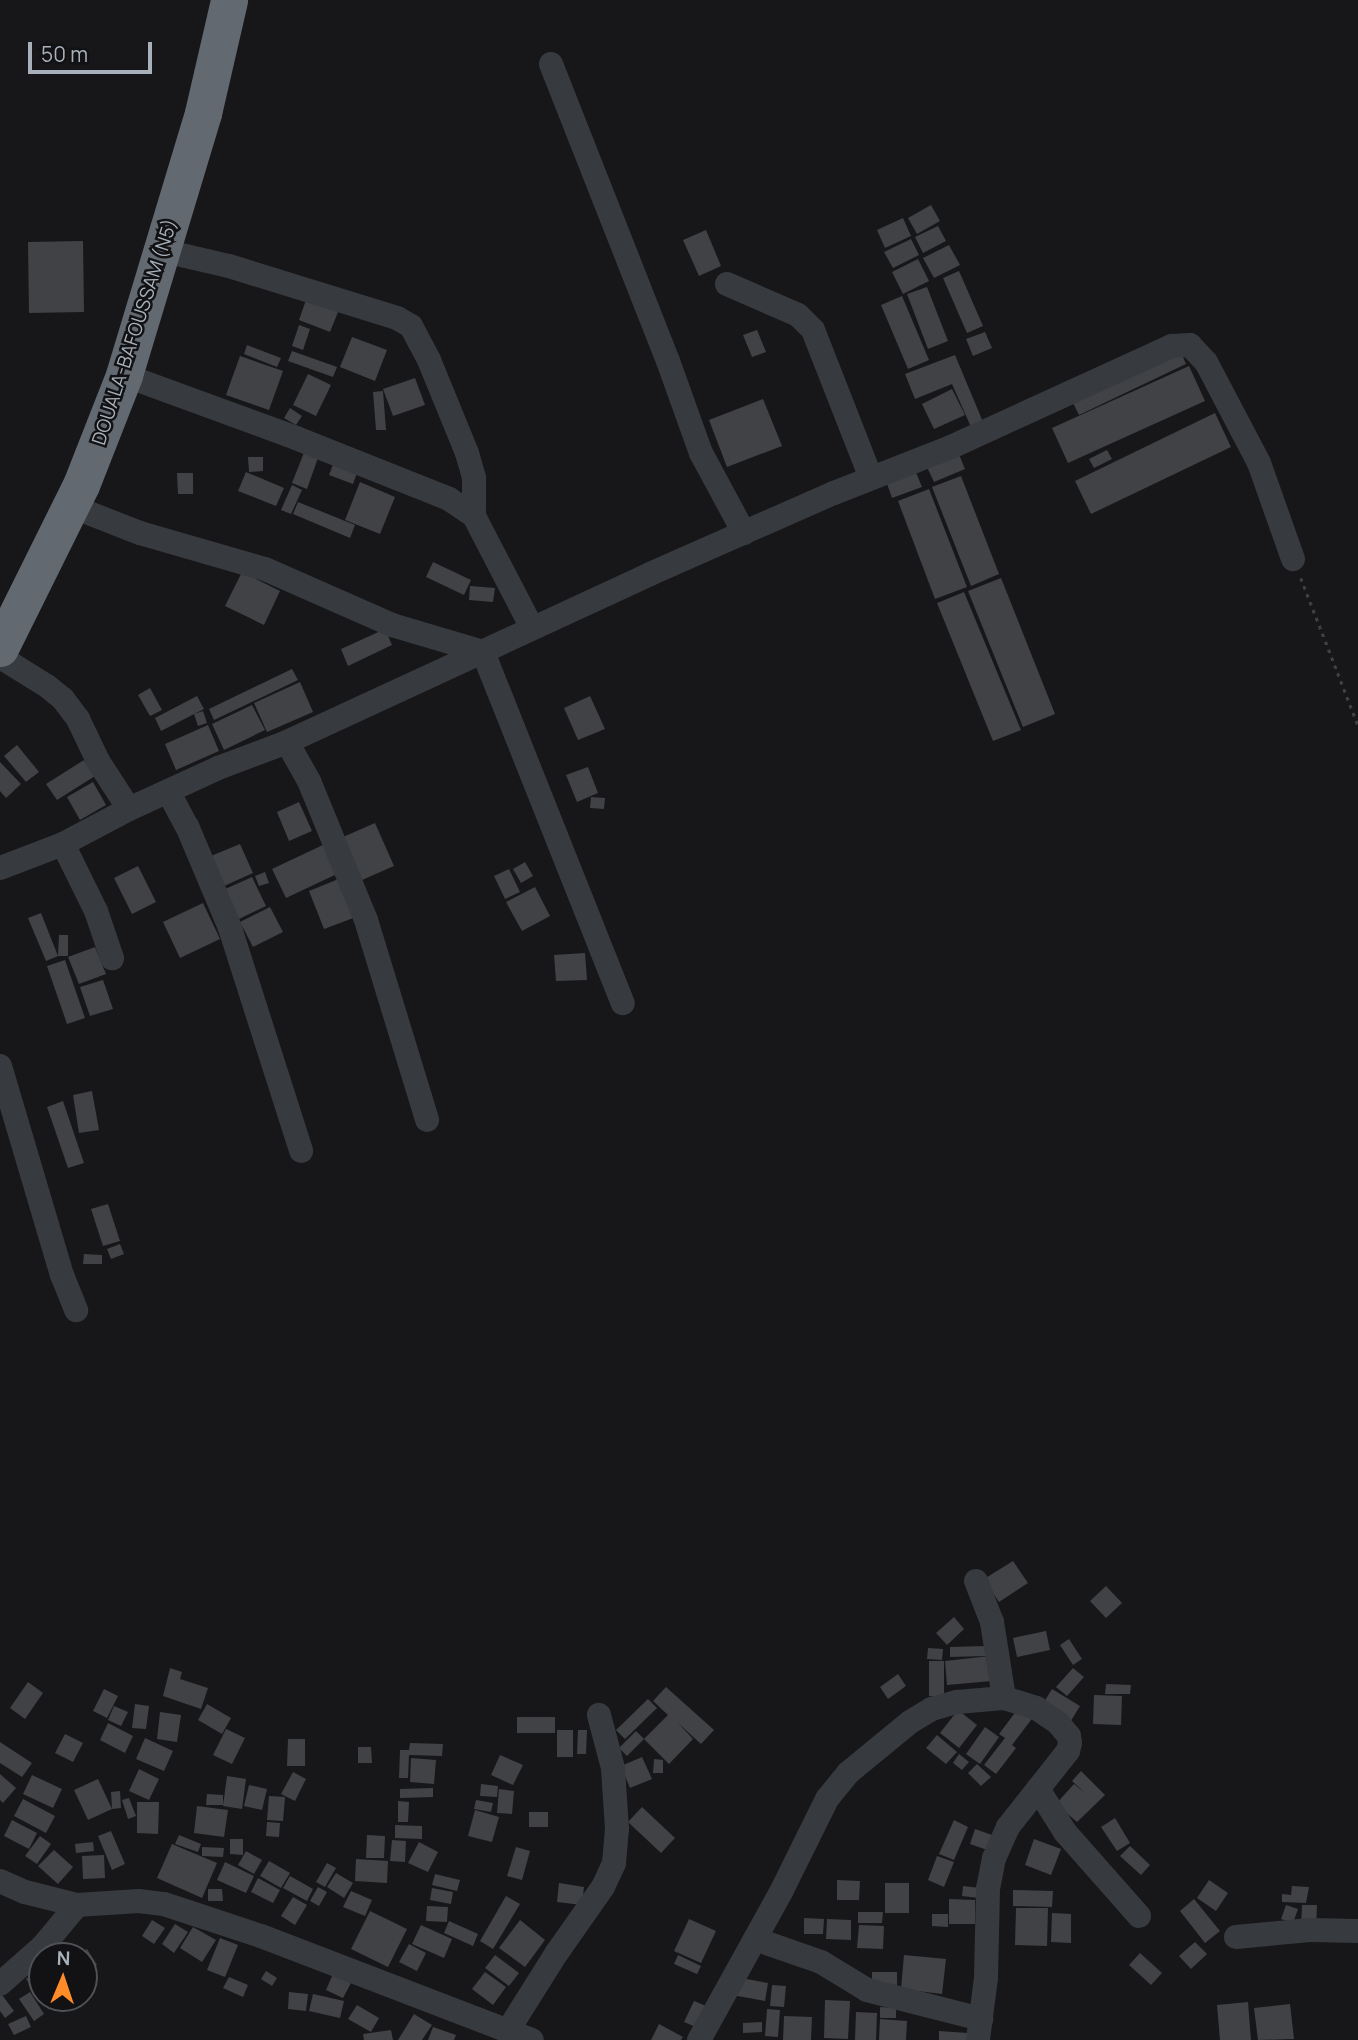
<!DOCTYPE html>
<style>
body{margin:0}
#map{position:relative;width:1358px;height:2040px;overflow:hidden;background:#171719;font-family:Manrope,sans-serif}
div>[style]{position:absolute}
.building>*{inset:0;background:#414246}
.path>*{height:2.5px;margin-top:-1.25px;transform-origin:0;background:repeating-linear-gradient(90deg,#3d4145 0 3.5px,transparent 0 8.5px)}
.minor>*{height:24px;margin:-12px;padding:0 12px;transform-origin:12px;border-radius:12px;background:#373a3e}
.highway>*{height:37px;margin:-18.5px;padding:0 18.5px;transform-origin:18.5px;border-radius:18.5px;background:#636970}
span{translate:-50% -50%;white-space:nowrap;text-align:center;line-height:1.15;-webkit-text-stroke:5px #121214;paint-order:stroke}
.street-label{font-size:19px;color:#a8b1ba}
.north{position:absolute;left:28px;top:1942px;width:70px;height:70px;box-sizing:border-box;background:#121214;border:2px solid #4e5256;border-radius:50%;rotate:2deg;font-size:19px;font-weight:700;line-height:28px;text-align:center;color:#a8b1ba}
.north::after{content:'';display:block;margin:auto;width:24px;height:32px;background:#ff8b29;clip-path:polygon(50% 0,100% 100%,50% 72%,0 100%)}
.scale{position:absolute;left:28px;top:42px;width:124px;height:32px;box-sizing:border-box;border:4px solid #a8b1ba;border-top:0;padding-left:9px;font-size:21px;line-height:24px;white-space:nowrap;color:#a8b1ba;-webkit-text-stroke:5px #121214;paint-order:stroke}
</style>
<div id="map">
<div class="building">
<i style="clip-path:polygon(931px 205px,940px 221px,917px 234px,908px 218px)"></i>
<i style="clip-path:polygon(903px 218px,911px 236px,885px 248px,877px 230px)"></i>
<i style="clip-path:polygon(938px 226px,946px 241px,923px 253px,915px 237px)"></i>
<i style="clip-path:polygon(706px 230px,721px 266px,699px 276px,683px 240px)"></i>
<i style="clip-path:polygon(911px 239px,919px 255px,893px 268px,884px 252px)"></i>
<i style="clip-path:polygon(83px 241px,84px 312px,29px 313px,28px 242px)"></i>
<i style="clip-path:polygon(949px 245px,960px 265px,934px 278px,923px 258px)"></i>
<i style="clip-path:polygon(918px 259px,929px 281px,903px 294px,892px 272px)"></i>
<i style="clip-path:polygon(959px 271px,983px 326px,967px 333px,943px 278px)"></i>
<i style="clip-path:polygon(927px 287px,948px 341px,928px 349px,907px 294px)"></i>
<i style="clip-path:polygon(902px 296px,929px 360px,908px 369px,881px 305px)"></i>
<i style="clip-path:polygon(306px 300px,338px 312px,330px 332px,299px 320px)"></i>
<i style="clip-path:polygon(299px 325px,310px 329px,303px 350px,292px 346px)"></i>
<i style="clip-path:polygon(757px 330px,766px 352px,752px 357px,743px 335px)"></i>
<i style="clip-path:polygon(985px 332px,992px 348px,973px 356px,966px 339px)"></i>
<i style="clip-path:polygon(352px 337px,387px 350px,375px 381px,340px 367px)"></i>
<i style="clip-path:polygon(247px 345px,281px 358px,277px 367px,244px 354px)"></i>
<i style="clip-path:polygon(1180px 350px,1186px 364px,1079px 415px,1072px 401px)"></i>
<i style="clip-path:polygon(292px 351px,337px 367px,333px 377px,288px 361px)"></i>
<i style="clip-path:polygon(955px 355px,983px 422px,971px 427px,952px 384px,915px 399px,905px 374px)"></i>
<i style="clip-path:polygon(240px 356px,283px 371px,269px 410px,226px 395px)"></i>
<i style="clip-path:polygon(1189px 366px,1205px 401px,1068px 463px,1052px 428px)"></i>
<i style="clip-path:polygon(308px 374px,331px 385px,316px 416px,293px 405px)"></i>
<i style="clip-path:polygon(415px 378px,425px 405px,393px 416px,383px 389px)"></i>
<i style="clip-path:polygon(952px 389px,965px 415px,934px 429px,922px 404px)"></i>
<i style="clip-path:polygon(383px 391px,386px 430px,376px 430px,373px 392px)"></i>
<i style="clip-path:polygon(763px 399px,782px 446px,727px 467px,709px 420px)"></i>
<i style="clip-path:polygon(290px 408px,302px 416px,296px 425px,284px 418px)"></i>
<i style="clip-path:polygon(1215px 413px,1231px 447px,1091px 514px,1075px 481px)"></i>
<i style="clip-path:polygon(305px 450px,319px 455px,307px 489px,292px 483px)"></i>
<i style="clip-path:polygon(1107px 450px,1112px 459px,1094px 468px,1089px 459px)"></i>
<i style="clip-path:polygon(958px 452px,965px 469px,934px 482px,926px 465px)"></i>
<i style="clip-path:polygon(248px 457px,263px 457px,263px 471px,249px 472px)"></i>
<i style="clip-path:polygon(334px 462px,358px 470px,353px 484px,329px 475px)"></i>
<i style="clip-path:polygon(915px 470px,922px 487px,892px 498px,886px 481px)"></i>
<i style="clip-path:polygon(246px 472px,284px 488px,276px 506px,238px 491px)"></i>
<i style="clip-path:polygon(177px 473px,193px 473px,193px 494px,178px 494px)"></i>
<i style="clip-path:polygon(961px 476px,999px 574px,971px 586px,932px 487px)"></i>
<i style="clip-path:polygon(360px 482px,395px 497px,380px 534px,345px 520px)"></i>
<i style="clip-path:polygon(292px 485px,302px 490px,291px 514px,281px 510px)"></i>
<i style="clip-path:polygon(929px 489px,967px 587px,935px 599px,898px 501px)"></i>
<i style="clip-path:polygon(298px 502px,355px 525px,350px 538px,293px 514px)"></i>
<i style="clip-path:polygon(433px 562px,471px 580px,464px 595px,426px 577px)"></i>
<i style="clip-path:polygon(242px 572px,280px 591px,264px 625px,225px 606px)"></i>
<i style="clip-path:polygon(1001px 578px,1055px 714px,1023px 727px,968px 591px)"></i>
<i style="clip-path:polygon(470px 586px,495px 588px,493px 602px,469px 600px)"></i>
<i style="clip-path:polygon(964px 592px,1021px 730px,993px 741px,937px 603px)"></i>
<i style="clip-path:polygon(385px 629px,392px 645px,348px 666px,341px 649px)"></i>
<i style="clip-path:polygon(292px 669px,298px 680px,214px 720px,209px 709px)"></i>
<i style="clip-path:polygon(300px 682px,313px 712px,267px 732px,254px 703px)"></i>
<i style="clip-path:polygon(150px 688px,162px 710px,150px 716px,138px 695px)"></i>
<i style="clip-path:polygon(197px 696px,204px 709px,161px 731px,155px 718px)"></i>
<i style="clip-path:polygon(590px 696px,605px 729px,578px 740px,564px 708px)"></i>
<i style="clip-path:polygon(252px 705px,265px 730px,224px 750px,212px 724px)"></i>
<i style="clip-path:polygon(203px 711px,207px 723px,198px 726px,194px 714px)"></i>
<i style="clip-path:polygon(208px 725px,219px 751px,176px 770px,165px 744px)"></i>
<i style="clip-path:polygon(17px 745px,39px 772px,26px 782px,4px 756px)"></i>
<i style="clip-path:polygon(84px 760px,95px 776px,57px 800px,46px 784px)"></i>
<i style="clip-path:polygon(0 762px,21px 784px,6px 798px,0 791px)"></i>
<i style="clip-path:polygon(588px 767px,598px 793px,577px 802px,566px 775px)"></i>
<i style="clip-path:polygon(93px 782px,106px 805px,80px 820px,67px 797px)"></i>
<i style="clip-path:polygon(591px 797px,605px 798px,604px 809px,590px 808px)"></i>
<i style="clip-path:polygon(299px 802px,312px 831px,289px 841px,277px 812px)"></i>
<i style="clip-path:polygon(375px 823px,394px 866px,362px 880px,343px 837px)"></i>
<i style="clip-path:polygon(240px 844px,253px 873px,224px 886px,211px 856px)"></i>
<i style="clip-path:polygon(325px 844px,339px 873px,286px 898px,272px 869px)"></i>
<i style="clip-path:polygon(525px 862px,533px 876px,521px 883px,513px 869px)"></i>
<i style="clip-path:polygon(138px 866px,156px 902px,132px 914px,114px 878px)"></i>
<i style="clip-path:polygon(509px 869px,520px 892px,505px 899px,494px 876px)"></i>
<i style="clip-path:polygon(265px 872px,269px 883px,259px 886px,255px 876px)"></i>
<i style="clip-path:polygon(252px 877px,266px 906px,237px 920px,223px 890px)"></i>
<i style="clip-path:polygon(341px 878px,356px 917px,324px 929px,309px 891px)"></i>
<i style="clip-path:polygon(535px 887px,550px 916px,522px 931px,506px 902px)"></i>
<i style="clip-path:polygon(203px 903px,220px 939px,180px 958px,163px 922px)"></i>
<i style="clip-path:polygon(270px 907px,283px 932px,253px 947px,240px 922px)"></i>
<i style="clip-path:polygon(41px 913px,58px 956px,46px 961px,28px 918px)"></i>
<i style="clip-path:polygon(59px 935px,68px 935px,68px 956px,58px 956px)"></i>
<i style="clip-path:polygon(95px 947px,106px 974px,79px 984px,68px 957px)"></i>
<i style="clip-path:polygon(585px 953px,587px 980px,556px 981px,554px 955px)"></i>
<i style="clip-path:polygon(65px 960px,85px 1018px,67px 1024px,47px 966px)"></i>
<i style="clip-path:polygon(103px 980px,113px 1009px,90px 1016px,80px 987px)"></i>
<i style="clip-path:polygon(92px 1091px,99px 1130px,79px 1133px,73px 1095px)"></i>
<i style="clip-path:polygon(63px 1101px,84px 1163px,68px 1168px,47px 1107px)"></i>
<i style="clip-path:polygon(108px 1204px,120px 1241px,103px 1246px,91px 1209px)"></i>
<i style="clip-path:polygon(120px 1244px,124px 1254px,111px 1259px,107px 1249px)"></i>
<i style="clip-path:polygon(84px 1254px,102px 1255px,102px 1264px,83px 1264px)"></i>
<i style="clip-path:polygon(1013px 1561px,1028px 1583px,999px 1602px,984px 1579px)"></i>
<i style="clip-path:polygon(1106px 1586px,1122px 1603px,1106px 1618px,1090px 1601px)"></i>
<i style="clip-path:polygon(954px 1617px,964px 1629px,947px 1645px,936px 1633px)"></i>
<i style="clip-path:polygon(1046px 1631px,1050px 1650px,1017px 1657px,1013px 1638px)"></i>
<i style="clip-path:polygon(1069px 1639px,1082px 1659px,1073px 1665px,1060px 1645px)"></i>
<i style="clip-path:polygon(986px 1646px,986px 1656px,950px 1657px,950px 1647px)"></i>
<i style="clip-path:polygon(928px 1648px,943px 1649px,942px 1660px,927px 1659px)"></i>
<i style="clip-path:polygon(990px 1656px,992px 1681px,947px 1685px,945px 1661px)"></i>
<i style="clip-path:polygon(929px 1661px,944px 1661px,944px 1696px,929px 1696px)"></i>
<i style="clip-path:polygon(170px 1668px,182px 1672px,180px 1679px,208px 1688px,201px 1709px,163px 1696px)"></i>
<i style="clip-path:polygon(1073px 1668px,1084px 1677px,1067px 1696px,1056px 1687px)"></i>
<i style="clip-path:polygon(898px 1674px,906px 1686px,888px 1699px,880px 1687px)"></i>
<i style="clip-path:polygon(28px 1682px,43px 1693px,25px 1719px,10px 1708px)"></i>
<i style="clip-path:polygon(1106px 1684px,1131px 1685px,1130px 1694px,1105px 1694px)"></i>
<i style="clip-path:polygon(666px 1687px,714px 1730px,701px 1744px,678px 1723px,693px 1739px,669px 1764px,644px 1739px,668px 1715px,653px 1701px)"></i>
<i style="clip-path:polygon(104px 1689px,118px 1696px,107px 1718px,93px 1711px)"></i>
<i style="clip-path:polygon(1052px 1689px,1080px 1706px,1069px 1724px,1041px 1707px)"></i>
<i style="clip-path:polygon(1094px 1695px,1122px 1696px,1121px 1725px,1093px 1724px)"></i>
<i style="clip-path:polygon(648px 1699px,657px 1708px,625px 1739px,616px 1730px)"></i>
<i style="clip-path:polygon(135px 1704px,149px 1706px,146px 1729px,132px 1728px)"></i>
<i style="clip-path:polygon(207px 1704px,231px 1718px,222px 1734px,198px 1720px)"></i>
<i style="clip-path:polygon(114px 1706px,128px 1712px,121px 1726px,108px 1720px)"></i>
<i style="clip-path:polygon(1020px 1706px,1034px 1716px,1012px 1745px,1016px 1748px,996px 1774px,984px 1765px,1005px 1738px,999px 1734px)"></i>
<i style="clip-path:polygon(958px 1710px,977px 1725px,959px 1748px,940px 1733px)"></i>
<i style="clip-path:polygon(160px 1712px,181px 1715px,177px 1742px,157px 1739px)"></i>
<i style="clip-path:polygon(517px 1717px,555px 1717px,555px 1733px,517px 1733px)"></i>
<i style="clip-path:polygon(108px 1723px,133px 1736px,125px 1753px,100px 1740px)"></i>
<i style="clip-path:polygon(985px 1727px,999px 1737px,980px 1764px,966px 1754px)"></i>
<i style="clip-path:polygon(226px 1729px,245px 1738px,232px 1764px,213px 1755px)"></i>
<i style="clip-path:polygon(557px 1730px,573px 1730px,573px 1757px,557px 1757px)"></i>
<i style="clip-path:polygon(578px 1730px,587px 1730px,586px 1754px,577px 1754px)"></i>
<i style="clip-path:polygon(636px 1731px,644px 1739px,627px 1756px,619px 1748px)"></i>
<i style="clip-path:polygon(65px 1734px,83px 1743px,73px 1762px,55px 1753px)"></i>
<i style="clip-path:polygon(937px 1735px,957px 1752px,946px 1764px,926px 1748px)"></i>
<i style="clip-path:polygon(145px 1738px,173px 1751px,164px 1771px,136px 1759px)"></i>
<i style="clip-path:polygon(288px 1739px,305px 1739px,305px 1766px,287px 1766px)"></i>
<i style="clip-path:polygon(0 1742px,32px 1763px,22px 1777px,0 1763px)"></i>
<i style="clip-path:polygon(410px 1743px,443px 1744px,442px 1756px,409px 1755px,408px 1778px,399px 1778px,400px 1750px,409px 1750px)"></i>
<i style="clip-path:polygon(358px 1747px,371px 1747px,372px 1763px,358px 1763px)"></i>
<i style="clip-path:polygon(959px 1754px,969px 1762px,962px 1770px,953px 1763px)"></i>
<i style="clip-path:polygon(500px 1755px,523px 1765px,513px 1785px,491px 1775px)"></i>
<i style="clip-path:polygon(642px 1757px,652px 1779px,630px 1788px,621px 1766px)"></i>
<i style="clip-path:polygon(411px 1758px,436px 1760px,434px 1784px,410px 1782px)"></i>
<i style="clip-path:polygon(654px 1759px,663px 1760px,663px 1773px,653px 1773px)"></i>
<i style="clip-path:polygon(977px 1764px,991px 1777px,981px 1786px,968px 1773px)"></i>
<i style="clip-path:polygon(139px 1769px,159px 1779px,149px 1800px,129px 1791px)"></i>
<i style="clip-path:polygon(1081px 1771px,1105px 1795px,1077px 1822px,1056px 1804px,1074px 1784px,1085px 1793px,1072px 1781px)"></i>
<i style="clip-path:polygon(293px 1772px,306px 1779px,295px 1801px,281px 1794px)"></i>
<i style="clip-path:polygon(0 1774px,16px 1788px,3px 1803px,0 1800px)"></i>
<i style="clip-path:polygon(32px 1775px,62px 1789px,53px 1808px,23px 1794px)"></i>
<i style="clip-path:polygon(227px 1776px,246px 1779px,242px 1809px,223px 1806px)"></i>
<i style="clip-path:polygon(98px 1779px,112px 1809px,88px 1820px,74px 1790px)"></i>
<i style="clip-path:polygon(481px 1784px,498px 1786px,497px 1797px,480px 1796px)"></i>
<i style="clip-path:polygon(249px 1785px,267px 1789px,262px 1810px,244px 1806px)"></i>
<i style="clip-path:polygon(433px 1788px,433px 1797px,400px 1798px,400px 1789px)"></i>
<i style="clip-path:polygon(499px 1789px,514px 1791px,512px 1814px,497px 1813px)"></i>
<i style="clip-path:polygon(120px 1791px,121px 1808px,112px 1809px,111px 1792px)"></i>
<i style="clip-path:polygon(207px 1794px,223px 1795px,223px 1805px,206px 1805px)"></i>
<i style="clip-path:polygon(269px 1796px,285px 1797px,283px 1821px,267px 1820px)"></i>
<i style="clip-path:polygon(129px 1798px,136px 1816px,128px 1819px,122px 1800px)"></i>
<i style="clip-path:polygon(23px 1799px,55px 1816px,46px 1833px,14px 1816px)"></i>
<i style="clip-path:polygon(476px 1800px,493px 1803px,491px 1812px,474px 1809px)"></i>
<i style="clip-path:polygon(398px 1801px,409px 1802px,408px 1822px,398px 1822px)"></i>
<i style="clip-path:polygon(137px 1802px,159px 1802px,158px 1834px,137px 1833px)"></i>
<i style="clip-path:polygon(197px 1806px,228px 1810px,224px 1837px,194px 1833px)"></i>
<i style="clip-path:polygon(642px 1807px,675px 1838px,661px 1853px,628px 1822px)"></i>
<i style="clip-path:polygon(475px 1810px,499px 1817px,492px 1842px,468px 1836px)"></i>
<i style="clip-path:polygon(529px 1812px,548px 1812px,548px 1827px,529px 1827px)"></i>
<i style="clip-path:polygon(1115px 1818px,1130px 1843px,1117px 1851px,1101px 1827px)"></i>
<i style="clip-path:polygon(12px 1820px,37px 1833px,29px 1849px,4px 1836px)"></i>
<i style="clip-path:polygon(954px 1820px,968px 1827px,954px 1860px,939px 1854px)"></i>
<i style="clip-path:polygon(267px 1822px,280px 1823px,279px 1837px,266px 1836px)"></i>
<i style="clip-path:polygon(395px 1825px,422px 1826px,422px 1839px,395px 1838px)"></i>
<i style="clip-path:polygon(975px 1829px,995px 1836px,990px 1851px,970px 1844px)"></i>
<i style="clip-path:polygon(111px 1831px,125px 1864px,112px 1870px,98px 1836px)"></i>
<i style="clip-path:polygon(179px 1835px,201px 1844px,198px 1852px,175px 1844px)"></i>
<i style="clip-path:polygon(367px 1835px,385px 1836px,384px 1858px,366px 1858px)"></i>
<i style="clip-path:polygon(40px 1836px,51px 1844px,37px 1864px,25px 1856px)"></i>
<i style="clip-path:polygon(230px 1839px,243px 1839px,243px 1855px,230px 1854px)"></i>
<i style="clip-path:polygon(1034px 1839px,1061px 1849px,1051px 1875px,1025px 1865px)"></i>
<i style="clip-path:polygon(392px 1840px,406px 1841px,405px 1862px,390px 1861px)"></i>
<i style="clip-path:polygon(93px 1842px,94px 1851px,76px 1853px,75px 1844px)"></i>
<i style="clip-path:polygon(419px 1842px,438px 1852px,428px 1872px,408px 1863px)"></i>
<i style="clip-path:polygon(172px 1844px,217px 1863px,202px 1898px,157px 1878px)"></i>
<i style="clip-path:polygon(1130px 1846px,1150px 1865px,1141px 1875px,1120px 1856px)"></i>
<i style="clip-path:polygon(202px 1847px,224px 1848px,223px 1857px,202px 1856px)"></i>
<i style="clip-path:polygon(516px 1847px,530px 1851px,522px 1880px,507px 1876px)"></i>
<i style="clip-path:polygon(54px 1850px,73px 1867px,58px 1884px,38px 1866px)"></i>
<i style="clip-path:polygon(246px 1851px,262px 1860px,254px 1874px,238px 1865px)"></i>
<i style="clip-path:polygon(104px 1855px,105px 1878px,83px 1879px,82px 1856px)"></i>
<i style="clip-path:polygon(937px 1856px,954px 1862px,944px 1887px,928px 1880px)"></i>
<i style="clip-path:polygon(356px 1859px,388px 1861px,387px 1883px,355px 1881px)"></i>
<i style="clip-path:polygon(269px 1861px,290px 1873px,281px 1888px,260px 1876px)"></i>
<i style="clip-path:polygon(225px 1862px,254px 1876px,246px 1893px,217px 1880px)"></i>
<i style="clip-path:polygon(327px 1863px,336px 1868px,325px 1887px,316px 1882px)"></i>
<i style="clip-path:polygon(336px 1873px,353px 1883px,344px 1898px,327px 1887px)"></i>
<i style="clip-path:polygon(435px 1874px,460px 1880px,457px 1891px,432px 1885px)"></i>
<i style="clip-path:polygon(290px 1876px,313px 1889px,307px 1901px,283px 1888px)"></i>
<i style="clip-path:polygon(258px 1878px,280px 1890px,273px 1903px,251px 1892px)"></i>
<i style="clip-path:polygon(837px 1880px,860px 1881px,859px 1900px,837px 1900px)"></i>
<i style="clip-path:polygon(1209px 1880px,1228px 1893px,1216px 1911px,1197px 1898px)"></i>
<i style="clip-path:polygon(559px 1883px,584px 1887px,582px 1905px,557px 1902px)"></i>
<i style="clip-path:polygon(885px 1883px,909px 1883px,909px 1913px,885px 1913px)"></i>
<i style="clip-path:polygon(963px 1886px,980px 1888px,979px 1898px,962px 1896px)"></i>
<i style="clip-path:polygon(1292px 1886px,1309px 1887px,1306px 1903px,1282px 1902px,1282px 1894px,1291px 1895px)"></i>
<i style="clip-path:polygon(318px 1887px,327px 1892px,319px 1906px,310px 1901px)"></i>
<i style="clip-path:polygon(432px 1888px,453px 1892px,451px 1904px,430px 1900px)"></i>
<i style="clip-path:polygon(208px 1889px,222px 1889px,223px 1901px,208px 1901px)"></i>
<i style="clip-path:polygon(1013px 1890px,1053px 1891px,1052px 1907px,1013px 1906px)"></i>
<i style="clip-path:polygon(351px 1891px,372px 1900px,365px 1916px,343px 1907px)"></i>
<i style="clip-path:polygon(506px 1896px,520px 1904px,493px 1949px,480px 1941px)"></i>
<i style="clip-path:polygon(293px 1897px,307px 1905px,295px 1925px,281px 1916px)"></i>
<i style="clip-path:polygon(949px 1899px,975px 1900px,975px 1924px,949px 1924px)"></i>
<i style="clip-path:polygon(1194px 1899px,1220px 1931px,1205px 1943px,1180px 1911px)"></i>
<i style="clip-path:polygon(1286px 1905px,1298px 1909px,1293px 1923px,1281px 1919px)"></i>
<i style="clip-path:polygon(1302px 1905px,1317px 1905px,1316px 1929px,1301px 1928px)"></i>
<i style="clip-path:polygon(427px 1906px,448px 1907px,447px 1922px,426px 1921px)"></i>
<i style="clip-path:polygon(1016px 1908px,1048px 1908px,1047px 1946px,1015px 1945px)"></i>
<i style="clip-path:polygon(370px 1911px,407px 1929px,388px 1967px,351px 1949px)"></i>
<i style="clip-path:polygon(858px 1912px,883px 1912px,882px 1923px,858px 1923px)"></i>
<i style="clip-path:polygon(1052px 1913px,1071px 1914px,1071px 1943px,1051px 1942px)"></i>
<i style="clip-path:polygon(932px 1914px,948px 1914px,948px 1927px,932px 1926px)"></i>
<i style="clip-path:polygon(804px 1918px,824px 1919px,823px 1934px,804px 1934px)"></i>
<i style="clip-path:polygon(689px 1919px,716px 1931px,701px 1963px,674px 1951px)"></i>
<i style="clip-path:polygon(827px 1919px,851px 1920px,851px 1940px,826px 1939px)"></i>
<i style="clip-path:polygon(152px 1920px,165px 1928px,154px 1944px,142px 1936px)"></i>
<i style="clip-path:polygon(520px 1920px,545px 1940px,525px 1967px,499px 1948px)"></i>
<i style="clip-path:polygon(449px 1921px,478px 1934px,473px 1946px,444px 1933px)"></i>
<i style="clip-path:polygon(175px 1924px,188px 1932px,174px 1953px,162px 1944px)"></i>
<i style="clip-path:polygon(421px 1925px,452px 1939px,444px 1958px,412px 1944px)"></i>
<i style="clip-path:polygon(859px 1925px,884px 1926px,883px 1949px,857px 1948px)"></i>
<i style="clip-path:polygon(193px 1927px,216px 1940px,202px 1962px,180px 1948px)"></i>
<i style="clip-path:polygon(220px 1938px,238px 1945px,225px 1977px,207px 1970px)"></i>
<i style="clip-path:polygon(1195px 1942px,1207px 1954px,1191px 1969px,1179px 1956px)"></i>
<i style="clip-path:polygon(409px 1944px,426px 1953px,417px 1971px,399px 1962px)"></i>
<i style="clip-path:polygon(87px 1949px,97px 1965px,85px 1972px,84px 1956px,75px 1956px)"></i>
<i style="clip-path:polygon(1140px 1953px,1162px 1973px,1151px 1985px,1129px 1965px)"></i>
<i style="clip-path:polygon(495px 1955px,519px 1973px,509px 1986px,485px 1968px)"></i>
<i style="clip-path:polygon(678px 1955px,701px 1966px,697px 1974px,674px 1964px)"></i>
<i style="clip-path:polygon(904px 1955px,946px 1959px,942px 1994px,901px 1989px)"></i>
<i style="clip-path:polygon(41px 1968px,42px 1984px,34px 1990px,26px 1979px)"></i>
<i style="clip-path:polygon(266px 1971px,277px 1978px,272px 1986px,261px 1979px)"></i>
<i style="clip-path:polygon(485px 1972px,506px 1987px,493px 2005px,472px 1989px)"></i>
<i style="clip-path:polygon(872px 1972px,897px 1972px,897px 1987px,872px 1987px)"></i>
<i style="clip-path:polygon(333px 1974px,351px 1983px,343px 1998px,326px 1990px)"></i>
<i style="clip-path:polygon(229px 1977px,248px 1985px,243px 1997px,223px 1988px)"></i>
<i style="clip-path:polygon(735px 1977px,768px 1983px,765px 2001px,732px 1995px)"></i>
<i style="clip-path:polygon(772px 1985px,786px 1986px,784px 2007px,770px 2006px)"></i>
<i style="clip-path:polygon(0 1992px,14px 2011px,5px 2018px,0 2011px)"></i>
<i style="clip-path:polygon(30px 1992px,44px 2014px,34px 2021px,19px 1999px)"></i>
<i style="clip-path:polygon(289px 1992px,308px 1994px,306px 2011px,288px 2009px)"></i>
<i style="clip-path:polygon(313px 1994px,344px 2001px,340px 2018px,309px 2011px)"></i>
<i style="clip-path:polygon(825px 2000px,850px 2001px,848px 2039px,824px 2038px)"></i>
<i style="clip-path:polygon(694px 2001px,706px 2006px,696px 2027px,684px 2022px)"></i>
<i style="clip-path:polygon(1248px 2002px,1251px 2040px,1220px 2040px,1217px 2005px)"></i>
<i style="clip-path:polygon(1290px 2004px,1294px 2039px,1258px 2040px,1254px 2008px)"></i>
<i style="clip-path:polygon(357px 2005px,379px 2018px,371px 2032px,348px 2019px)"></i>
<i style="clip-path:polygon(880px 2007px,896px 2008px,896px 2018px,880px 2018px)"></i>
<i style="clip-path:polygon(767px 2009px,780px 2010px,778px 2037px,765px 2036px)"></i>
<i style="clip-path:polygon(856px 2012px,877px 2013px,876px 2040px,855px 2040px)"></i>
<i style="clip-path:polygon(414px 2014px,432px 2025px,422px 2040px,398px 2040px)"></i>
<i style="clip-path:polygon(26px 2016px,31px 2027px,14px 2035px,8px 2024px)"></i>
<i style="clip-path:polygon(784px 2016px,812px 2017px,811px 2040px,783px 2040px)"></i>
<i style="clip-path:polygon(880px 2019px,907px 2021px,906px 2040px,879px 2040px)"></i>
<i style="clip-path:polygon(762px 2022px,762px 2032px,743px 2033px,743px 2023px)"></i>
<i style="clip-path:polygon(659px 2024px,683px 2037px,681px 2040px,651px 2040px)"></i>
<i style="clip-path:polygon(433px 2027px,456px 2035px,454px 2040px,428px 2040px)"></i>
<i style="clip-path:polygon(391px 2030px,393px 2040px,364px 2040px,363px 2034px)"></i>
<i style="clip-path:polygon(939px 2031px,968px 2033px,968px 2040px,939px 2040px)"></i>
</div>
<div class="path">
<i style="left:1301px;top:578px;width:158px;rotate:68.8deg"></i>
</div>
<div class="minor">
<i style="left:551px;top:64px;width:319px;rotate:68.5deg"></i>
<i style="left:668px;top:361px;width:98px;rotate:70.3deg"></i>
<i style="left:701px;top:453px;width:91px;rotate:61.7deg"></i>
<i style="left:164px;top:251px;width:67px;rotate:13deg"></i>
<i style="left:229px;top:266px;width:176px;rotate:17.2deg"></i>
<i style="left:397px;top:318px;width:16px;rotate:30deg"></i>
<i style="left:411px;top:326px;width:38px;rotate:62deg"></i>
<i style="left:429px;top:360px;width:100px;rotate:67.8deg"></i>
<i style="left:467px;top:453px;width:26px;rotate:74deg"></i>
<i style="left:474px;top:478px;width:38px;rotate:90deg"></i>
<i style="left:727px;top:284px;width:77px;rotate:23.6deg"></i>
<i style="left:798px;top:315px;width:21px;rotate:45deg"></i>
<i style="left:813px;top:330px;width:159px;rotate:68.6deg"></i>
<i style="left:124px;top:375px;width:183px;rotate:20.1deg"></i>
<i style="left:296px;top:438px;width:165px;rotate:21.7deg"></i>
<i style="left:449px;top:499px;width:30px;rotate:34deg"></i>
<i style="left:474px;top:516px;width:126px;rotate:62.6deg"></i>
<i style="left:71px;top:506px;width:74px;rotate:21.4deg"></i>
<i style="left:140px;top:533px;width:130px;rotate:16.1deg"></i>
<i style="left:265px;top:569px;width:139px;rotate:23.8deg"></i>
<i style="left:392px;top:625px;width:95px;rotate:16.5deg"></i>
<i style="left:483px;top:652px;width:378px;rotate:68.3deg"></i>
<i style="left:0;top:657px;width:55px;rotate:31.7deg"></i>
<i style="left:47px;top:686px;width:21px;rotate:39deg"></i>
<i style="left:63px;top:699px;width:25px;rotate:53deg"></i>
<i style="left:78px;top:719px;width:47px;rotate:64.5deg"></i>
<i style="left:98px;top:761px;width:57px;rotate:57.1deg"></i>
<i style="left:287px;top:742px;width:45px;rotate:60.6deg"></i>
<i style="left:309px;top:781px;width:150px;rotate:67.7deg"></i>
<i style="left:366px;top:920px;width:209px;rotate:73deg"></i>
<i style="left:168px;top:791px;width:40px;rotate:62deg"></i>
<i style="left:187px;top:826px;width:111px;rotate:67.1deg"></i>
<i style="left:230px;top:928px;width:234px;rotate:72.3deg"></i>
<i style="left:63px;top:844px;width:75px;rotate:63.8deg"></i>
<i style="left:96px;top:911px;width:50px;rotate:71.2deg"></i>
<i style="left:0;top:868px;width:67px;rotate:-20.9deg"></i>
<i style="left:63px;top:844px;width:75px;rotate:-27.9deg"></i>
<i style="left:129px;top:809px;width:98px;rotate:-24.7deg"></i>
<i style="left:218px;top:768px;width:74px;rotate:-20.6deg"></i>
<i style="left:287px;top:742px;width:400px;rotate:-24.8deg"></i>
<i style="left:650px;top:574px;width:201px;rotate:-23.8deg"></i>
<i style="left:834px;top:493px;width:126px;rotate:-21.5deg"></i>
<i style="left:951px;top:447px;width:243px;rotate:-24.6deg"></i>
<i style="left:1172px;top:346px;width:18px;rotate:-3deg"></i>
<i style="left:1190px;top:345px;width:23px;rotate:47deg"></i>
<i style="left:1206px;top:362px;width:114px;rotate:62.3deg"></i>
<i style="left:1259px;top:463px;width:102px;rotate:70.5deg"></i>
<i style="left:0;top:1066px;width:218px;rotate:73.5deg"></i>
<i style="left:62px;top:1275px;width:38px;rotate:68deg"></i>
<i style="left:976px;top:1581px;width:44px;rotate:68.7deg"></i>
<i style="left:992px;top:1622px;width:77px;rotate:81deg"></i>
<i style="left:1038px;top:1789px;width:51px;rotate:57.9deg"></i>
<i style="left:1065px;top:1832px;width:112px;rotate:48.6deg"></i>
<i style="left:0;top:1881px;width:27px;rotate:24deg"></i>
<i style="left:25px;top:1892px;width:54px;rotate:14deg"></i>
<i style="left:77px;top:1905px;width:62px;rotate:-3.7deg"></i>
<i style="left:139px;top:1901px;width:25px;rotate:7deg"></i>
<i style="left:164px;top:1904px;width:102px;rotate:18.3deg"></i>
<i style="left:261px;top:1936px;width:290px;rotate:21deg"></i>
<i style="left:1236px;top:1937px;width:74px;rotate:-5.4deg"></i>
<i style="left:1310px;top:1930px;width:48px;rotate:1.2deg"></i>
<i style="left:755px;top:1939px;width:70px;rotate:19.2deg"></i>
<i style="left:821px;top:1962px;width:54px;rotate:31.3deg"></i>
<i style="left:867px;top:1990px;width:118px;rotate:14.3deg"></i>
<i style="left:0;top:1984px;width:57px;rotate:-41.5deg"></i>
<i style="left:43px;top:1946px;width:53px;rotate:-50.3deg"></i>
<i style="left:507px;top:2032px;width:92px;rotate:-57.9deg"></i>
<i style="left:556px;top:1954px;width:82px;rotate:-55deg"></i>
<i style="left:603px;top:1887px;width:26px;rotate:-65deg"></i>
<i style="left:614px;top:1863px;width:34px;rotate:-85deg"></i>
<i style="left:617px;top:1829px;width:61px;rotate:-93.8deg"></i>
<i style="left:613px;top:1768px;width:55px;rotate:-104.8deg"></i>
<i style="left:699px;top:2040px;width:171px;rotate:-61deg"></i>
<i style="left:782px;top:1890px;width:102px;rotate:-63.7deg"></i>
<i style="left:827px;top:1799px;width:33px;rotate:-51deg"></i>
<i style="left:848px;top:1773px;width:80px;rotate:-39.4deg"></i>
<i style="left:910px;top:1722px;width:26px;rotate:-31deg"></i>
<i style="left:932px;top:1709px;width:26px;rotate:-16deg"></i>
<i style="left:957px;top:1702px;width:47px;rotate:-4.9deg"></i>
<i style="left:1004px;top:1698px;width:34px;rotate:17deg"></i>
<i style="left:1036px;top:1708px;width:27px;rotate:34deg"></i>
<i style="left:1058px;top:1723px;width:17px;rotate:50deg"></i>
<i style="left:1069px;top:1736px;width:7px;rotate:82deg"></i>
<i style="left:1070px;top:1743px;width:8px;rotate:104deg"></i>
<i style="left:1068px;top:1751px;width:97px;rotate:128.3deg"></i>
<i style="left:1008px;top:1827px;width:34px;rotate:114deg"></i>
<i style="left:994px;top:1858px;width:32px;rotate:101deg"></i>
<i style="left:988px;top:1889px;width:89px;rotate:91.3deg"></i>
<i style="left:986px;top:1978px;width:63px;rotate:97.4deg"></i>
</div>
<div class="highway">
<i style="left:0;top:648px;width:182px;rotate:-63.6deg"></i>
<i style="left:81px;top:485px;width:118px;rotate:-68.6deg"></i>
<i style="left:124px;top:375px;width:274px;rotate:-73.2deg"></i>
<i style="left:203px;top:113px;width:116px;rotate:-77deg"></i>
</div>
<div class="street-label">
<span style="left:135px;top:332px;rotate:-72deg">DOUALA-BAFOUSSAM (N5)</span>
</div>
<div class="north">N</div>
<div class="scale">50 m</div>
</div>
